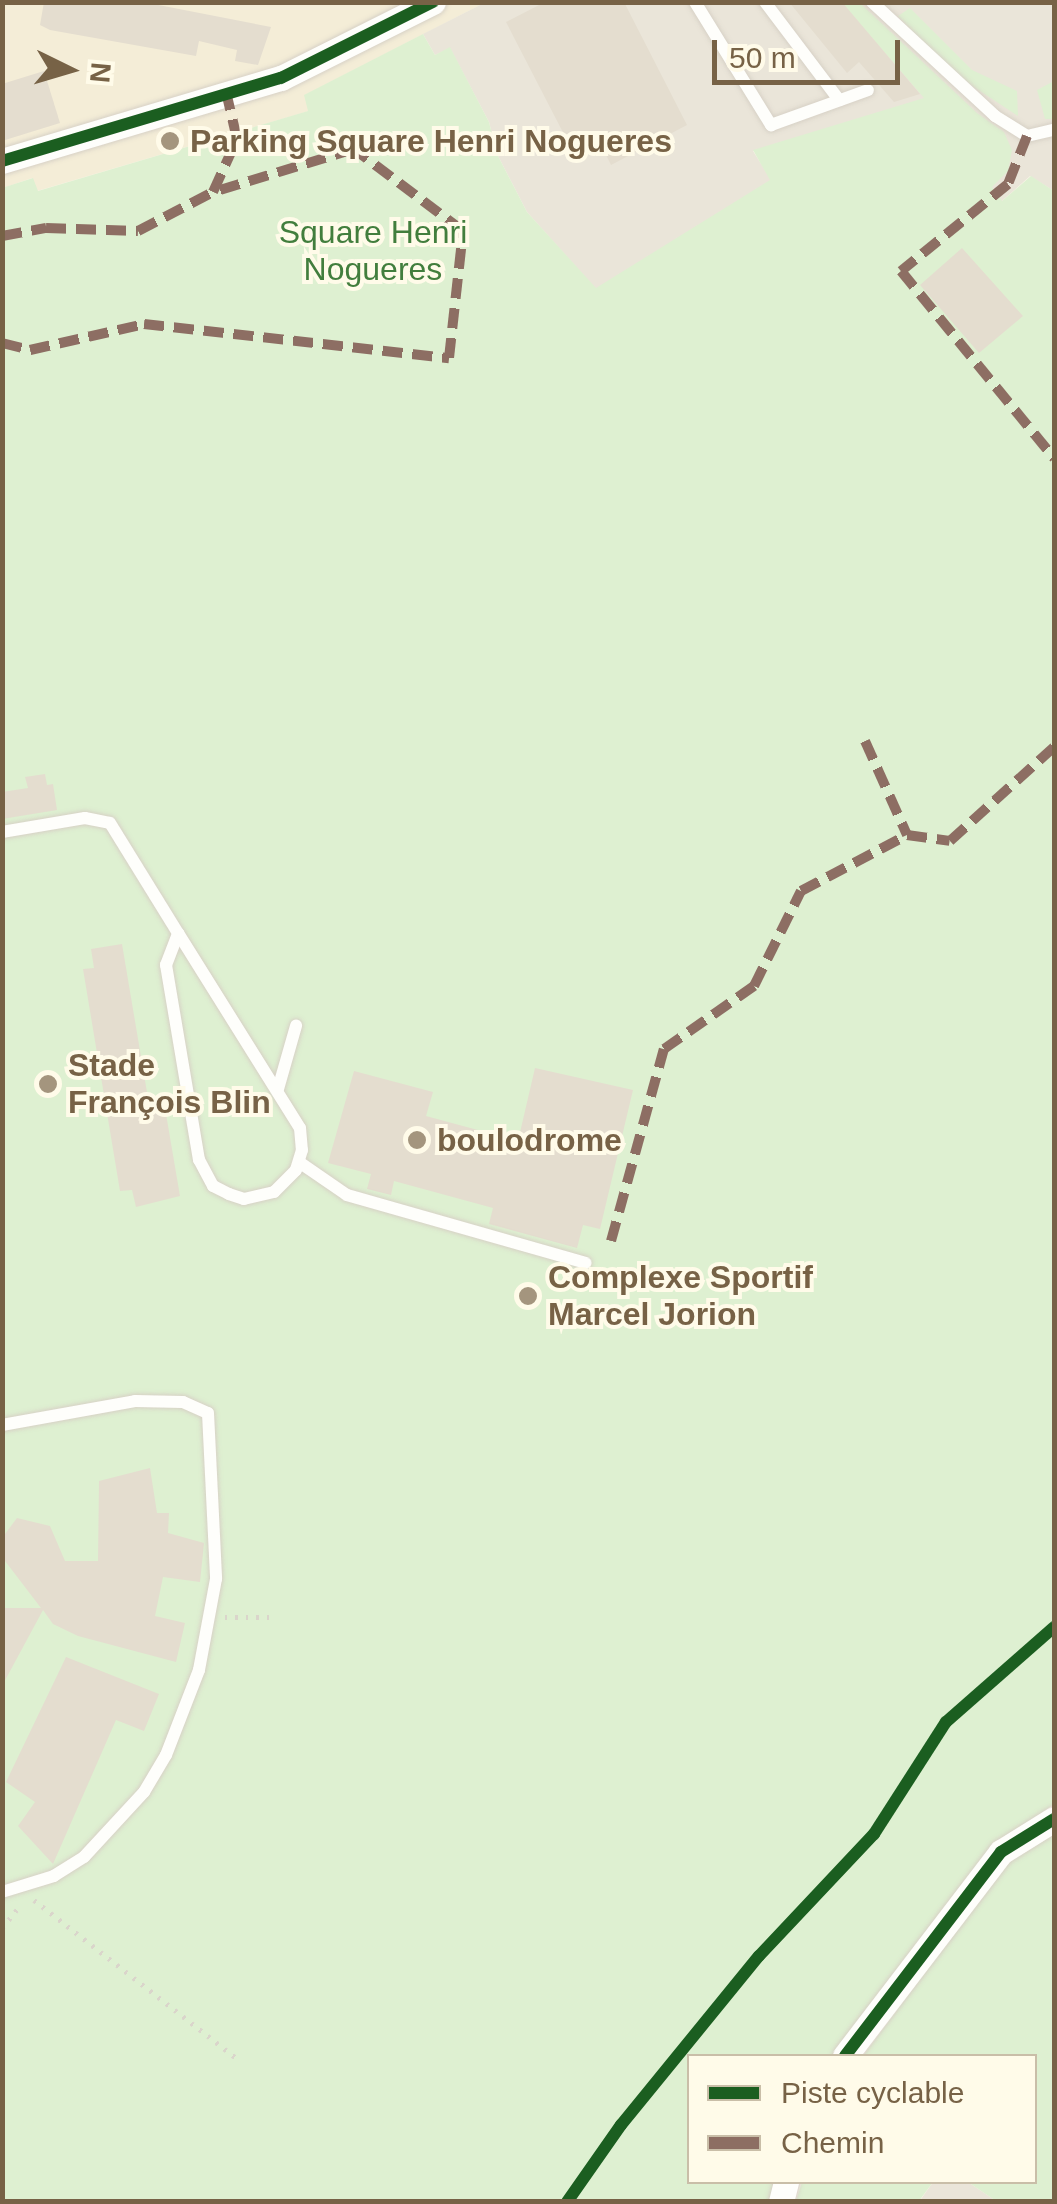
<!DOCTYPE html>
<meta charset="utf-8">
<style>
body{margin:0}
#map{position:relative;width:1057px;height:2204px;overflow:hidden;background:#f8f5e7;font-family:Helvetica,sans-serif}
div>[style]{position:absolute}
.residential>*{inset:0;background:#f4edd7}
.industrial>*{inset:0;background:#eae5d9}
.green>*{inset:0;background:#def0d1}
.building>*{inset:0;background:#e4ddcf}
.path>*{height:5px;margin-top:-2.5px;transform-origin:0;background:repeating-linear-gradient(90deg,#dad5cb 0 2.5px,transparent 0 10.5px)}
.roads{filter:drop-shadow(0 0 2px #d7d1c6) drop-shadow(0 0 2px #d7d1c6)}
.service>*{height:12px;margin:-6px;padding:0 6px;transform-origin:6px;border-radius:6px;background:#fefefb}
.minor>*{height:25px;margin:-12.5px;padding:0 12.5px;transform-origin:12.5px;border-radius:12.5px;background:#fefefb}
.quiet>*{height:10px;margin-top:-5px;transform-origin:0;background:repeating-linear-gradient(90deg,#8d6e63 0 20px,transparent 0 30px)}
.cycleway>*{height:12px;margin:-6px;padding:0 6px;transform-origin:6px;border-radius:6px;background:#1b5e20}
.dots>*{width:28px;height:28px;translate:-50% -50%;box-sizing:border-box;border:5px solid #fffbe9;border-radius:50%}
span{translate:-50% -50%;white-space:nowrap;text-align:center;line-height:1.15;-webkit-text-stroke:8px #fffbe9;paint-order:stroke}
.poi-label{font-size:32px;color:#776246;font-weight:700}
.left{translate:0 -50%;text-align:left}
.park-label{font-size:32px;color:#427e3d}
.frame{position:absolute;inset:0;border:5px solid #776246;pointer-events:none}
.legend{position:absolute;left:687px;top:2054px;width:350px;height:130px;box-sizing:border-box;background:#fffbe9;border:2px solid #c9bea8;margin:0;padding:12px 18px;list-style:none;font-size:30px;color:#776246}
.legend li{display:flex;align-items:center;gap:20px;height:50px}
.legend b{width:50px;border:2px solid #c9bea8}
.north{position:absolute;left:20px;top:20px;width:100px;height:100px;-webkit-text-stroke:8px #fffbe9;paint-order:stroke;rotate:95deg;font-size:28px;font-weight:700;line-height:40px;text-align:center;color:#776246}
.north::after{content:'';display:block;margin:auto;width:35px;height:45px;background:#776246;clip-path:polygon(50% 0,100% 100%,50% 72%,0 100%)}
.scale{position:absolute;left:712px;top:40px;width:188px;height:45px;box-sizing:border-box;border:5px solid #776246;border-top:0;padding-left:12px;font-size:30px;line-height:35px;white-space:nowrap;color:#776246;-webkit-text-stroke:8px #fffbe9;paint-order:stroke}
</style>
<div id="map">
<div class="residential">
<i style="clip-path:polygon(2px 3px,484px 3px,305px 95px,309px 111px,37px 191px,32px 178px,3px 188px)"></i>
</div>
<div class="industrial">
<i style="clip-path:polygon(484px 3px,1054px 3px,1054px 191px,1030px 176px,1002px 201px,753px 151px,788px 207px,629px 326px,527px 212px,497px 154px,489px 122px,450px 48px,435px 55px,423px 34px)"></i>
<i style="clip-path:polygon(933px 2182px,968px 2182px,996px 2201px,919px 2202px)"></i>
</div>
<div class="green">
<i style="clip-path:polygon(859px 2px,977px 113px,1004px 132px,1012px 150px,1008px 171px,992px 187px,1002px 201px,1031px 176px,1054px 191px,1054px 1804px,1032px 1819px,836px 2056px,690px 2056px,690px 2182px,776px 2182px,770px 2201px,3px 2201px,2px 188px,33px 178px,38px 191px,308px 111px,304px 95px,423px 34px,435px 55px,450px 47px,489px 122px,497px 154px,527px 212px,596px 288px,770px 180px,753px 150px,924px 98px,842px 3px)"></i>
<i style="clip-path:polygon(910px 8px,972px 70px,1017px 91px,1018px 116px,951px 72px,898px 16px)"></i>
<i style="clip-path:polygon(1054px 81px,1054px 119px,1045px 119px,1037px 90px)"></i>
<i style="clip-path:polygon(1054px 1826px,1054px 2201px,996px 2201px,968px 2182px,1034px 2182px,1034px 2056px,863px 2056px,1011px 1857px)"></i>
<i style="clip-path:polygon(802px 2182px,933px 2182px,919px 2201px,796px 2201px)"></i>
</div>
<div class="building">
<i style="clip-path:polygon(44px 2px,143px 2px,271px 27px,258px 65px,235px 61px,237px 50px,199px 41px,196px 56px,50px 30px,40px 25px)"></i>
<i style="clip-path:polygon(545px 2px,624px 2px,687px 125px,611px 165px,595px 133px,570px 146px,506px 22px)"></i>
<i style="clip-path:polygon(789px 2px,842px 2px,920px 94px,894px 102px,859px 62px,847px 73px)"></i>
<i style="clip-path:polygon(44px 71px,60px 123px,2px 141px,2px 84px)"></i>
<i style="clip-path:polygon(962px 248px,1023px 316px,979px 353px,920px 285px)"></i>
<i style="clip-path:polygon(45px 774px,47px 785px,53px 784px,57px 810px,2px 819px,2px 792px,28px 788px,25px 777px)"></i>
<i style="clip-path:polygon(122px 944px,150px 1110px,165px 1108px,180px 1196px,136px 1207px,132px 1190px,120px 1191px,83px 969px,94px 968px,91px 949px)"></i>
<i style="clip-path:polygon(535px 1068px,633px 1090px,600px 1229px,583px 1225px,577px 1248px,489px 1224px,493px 1208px,394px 1181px,391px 1195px,367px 1189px,371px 1174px,328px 1163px,354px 1071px,433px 1092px,426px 1116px,518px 1141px)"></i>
<i style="clip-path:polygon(150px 1468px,157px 1513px,169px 1513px,168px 1533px,204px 1543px,200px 1582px,163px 1577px,155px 1616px,185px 1623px,176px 1662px,78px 1636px,53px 1624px,43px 1610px,2px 1686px,2px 1608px,41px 1608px,2px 1557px,2px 1538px,17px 1518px,50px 1526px,65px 1561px,98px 1561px,99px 1481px)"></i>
<i style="clip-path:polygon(66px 1657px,159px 1694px,144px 1731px,116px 1720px,53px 1864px,18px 1826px,35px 1802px,6px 1782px)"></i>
</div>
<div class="path">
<i style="left:225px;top:1617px;width:47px"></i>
<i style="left:34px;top:1900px;width:255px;rotate:38deg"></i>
<i style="left:2px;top:1928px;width:27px;rotate:-51deg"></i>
</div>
<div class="roads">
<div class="service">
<i style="left:695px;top:2px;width:145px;rotate:58.3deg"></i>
<i style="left:771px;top:125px;width:103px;rotate:-19.8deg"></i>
<i style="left:765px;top:2px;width:123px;rotate:52.9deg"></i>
<i style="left:872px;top:2px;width:168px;rotate:42.8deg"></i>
<i style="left:995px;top:116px;width:38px;rotate:32deg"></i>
<i style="left:1027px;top:136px;width:28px;rotate:-13deg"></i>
<i style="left:2px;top:832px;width:84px;rotate:-9.6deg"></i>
<i style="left:85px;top:818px;width:25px;rotate:11deg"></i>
<i style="left:110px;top:823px;width:129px;rotate:58.3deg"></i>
<i style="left:178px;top:933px;width:230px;rotate:58deg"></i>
<i style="left:300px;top:1128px;width:22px;rotate:85deg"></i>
<i style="left:302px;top:1150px;width:21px;rotate:107deg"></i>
<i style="left:296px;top:1170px;width:31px;rotate:135deg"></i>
<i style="left:274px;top:1192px;width:31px;rotate:167deg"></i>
<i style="left:244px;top:1199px;width:16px;rotate:-162deg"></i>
<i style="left:229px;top:1194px;width:18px;rotate:-153deg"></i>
<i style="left:213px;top:1186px;width:30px;rotate:-118deg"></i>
<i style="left:199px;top:1160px;width:198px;rotate:-99.6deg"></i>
<i style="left:166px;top:965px;width:34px;rotate:-69deg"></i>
<i style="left:278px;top:1089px;width:66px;rotate:-74.1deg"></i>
<i style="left:299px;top:1162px;width:58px;rotate:34.5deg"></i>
<i style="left:347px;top:1195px;width:248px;rotate:15.9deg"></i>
<i style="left:2px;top:1425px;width:135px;rotate:-10.2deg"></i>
<i style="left:135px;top:1401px;width:48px;rotate:1.2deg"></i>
<i style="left:183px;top:1402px;width:27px;rotate:24deg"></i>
<i style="left:208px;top:1413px;width:166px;rotate:87.2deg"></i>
<i style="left:216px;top:1579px;width:93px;rotate:100.6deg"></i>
<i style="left:199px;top:1670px;width:91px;rotate:111.2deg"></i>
<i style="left:166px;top:1755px;width:43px;rotate:120.7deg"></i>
<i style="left:144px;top:1792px;width:88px;rotate:132.7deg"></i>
<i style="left:84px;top:1857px;width:36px;rotate:148deg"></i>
<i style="left:54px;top:1876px;width:54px;rotate:162.9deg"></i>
</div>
<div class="minor">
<i style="left:2px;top:161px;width:291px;rotate:-16.6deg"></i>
<i style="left:281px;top:78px;width:170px;rotate:-26.6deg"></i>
<i style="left:845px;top:2056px;width:257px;rotate:-52.6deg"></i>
<i style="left:1001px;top:1852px;width:62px;rotate:-31.9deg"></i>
<i style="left:781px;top:2202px;width:21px;rotate:-76deg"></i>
</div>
</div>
<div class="quiet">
<i style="left:1027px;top:136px;width:52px;rotate:111.6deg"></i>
<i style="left:1008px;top:184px;width:138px;rotate:140.9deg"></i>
<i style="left:901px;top:271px;width:242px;rotate:50.7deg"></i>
<i style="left:2px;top:236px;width:45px;rotate:-10.3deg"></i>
<i style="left:46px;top:228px;width:92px;rotate:1.9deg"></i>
<i style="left:138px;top:231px;width:85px;rotate:-27.5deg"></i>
<i style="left:213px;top:192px;width:58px;rotate:-65.6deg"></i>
<i style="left:237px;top:139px;width:44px;rotate:-103.1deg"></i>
<i style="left:2px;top:343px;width:29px;rotate:14deg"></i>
<i style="left:30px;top:350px;width:117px;rotate:-12.8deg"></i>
<i style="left:144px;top:324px;width:307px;rotate:6.4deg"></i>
<i style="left:449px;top:358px;width:128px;rotate:-83.7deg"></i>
<i style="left:463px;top:231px;width:136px;rotate:-143deg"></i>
<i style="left:354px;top:149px;width:147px;rotate:163deg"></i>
<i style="left:865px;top:741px;width:103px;rotate:65.9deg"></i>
<i style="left:907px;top:835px;width:43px;rotate:7.9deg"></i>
<i style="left:950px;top:841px;width:140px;rotate:-42.1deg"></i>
<i style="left:611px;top:1241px;width:199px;rotate:-74.6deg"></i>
<i style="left:664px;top:1049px;width:110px;rotate:-35deg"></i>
<i style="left:754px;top:986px;width:106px;rotate:-63.7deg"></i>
<i style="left:801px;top:891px;width:120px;rotate:-27.8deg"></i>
</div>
<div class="cycleway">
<i style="left:2px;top:161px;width:291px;rotate:-16.6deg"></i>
<i style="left:281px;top:78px;width:170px;rotate:-26.6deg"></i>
<i style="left:845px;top:2056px;width:257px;rotate:-52.6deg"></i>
<i style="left:1001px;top:1852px;width:62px;rotate:-31.9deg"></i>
<i style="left:567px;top:2202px;width:94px;rotate:-55deg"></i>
<i style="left:621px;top:2125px;width:218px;rotate:-50.8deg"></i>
<i style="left:759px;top:1956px;width:168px;rotate:-46.7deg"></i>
<i style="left:874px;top:1834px;width:133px;rotate:-57.3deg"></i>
<i style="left:946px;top:1722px;width:144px;rotate:-41.3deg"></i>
</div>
<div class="dots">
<i style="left:170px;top:141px;background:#a4957e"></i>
<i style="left:48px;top:1084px;background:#a4957e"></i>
<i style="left:417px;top:1140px;background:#a4957e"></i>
<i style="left:528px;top:1296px;background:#a4957e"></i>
</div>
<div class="poi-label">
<span class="left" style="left:190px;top:141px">Parking Square Henri Nogueres</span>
<span class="left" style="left:68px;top:1084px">Stade<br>François Blin</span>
<span class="left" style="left:437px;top:1140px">boulodrome</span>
<span class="left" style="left:548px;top:1296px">Complexe Sportif<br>Marcel Jorion</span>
</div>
<div class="park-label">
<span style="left:373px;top:251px">Square Henri<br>Nogueres</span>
</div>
<div class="frame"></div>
<ul class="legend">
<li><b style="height:12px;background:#1b5e20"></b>Piste cyclable</li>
<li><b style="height:12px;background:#8d6e63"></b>Chemin</li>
</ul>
<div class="north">N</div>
<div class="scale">50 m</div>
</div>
